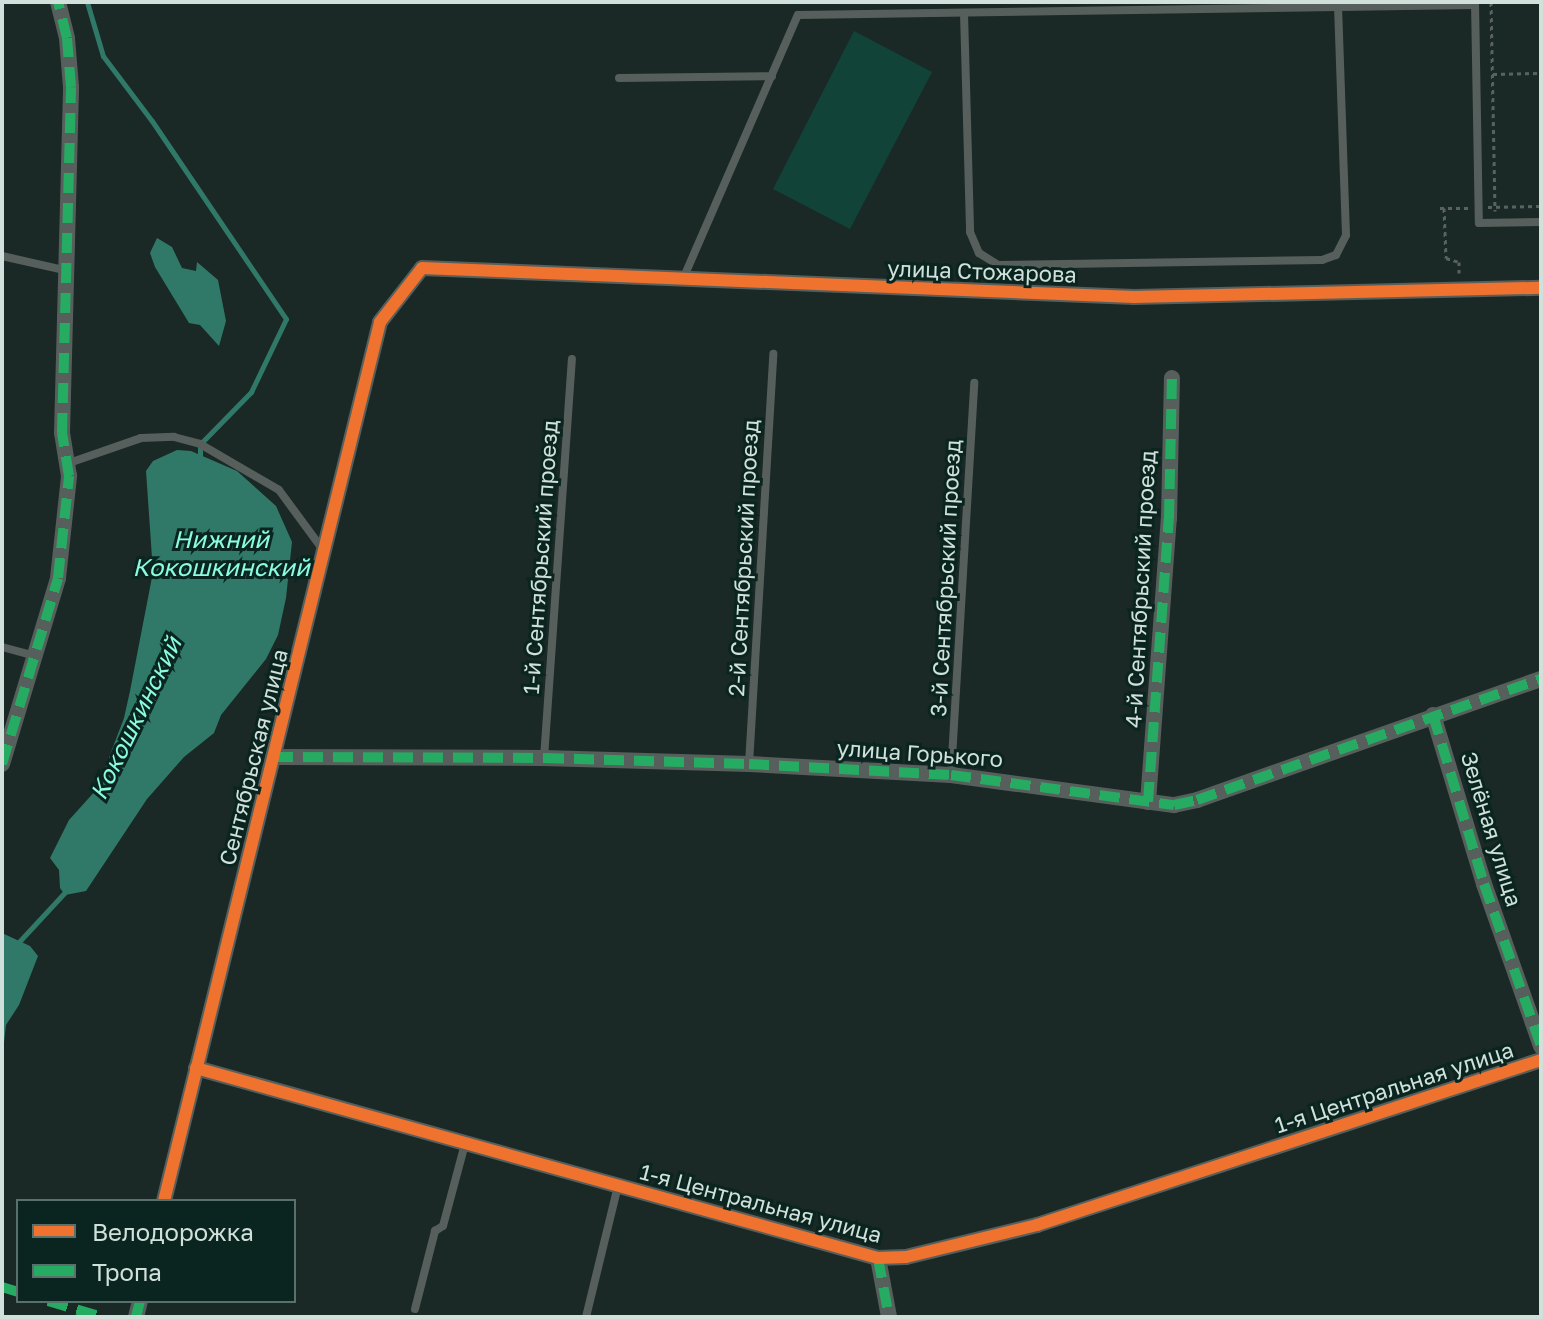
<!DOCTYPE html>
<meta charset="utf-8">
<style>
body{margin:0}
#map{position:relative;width:1543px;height:1319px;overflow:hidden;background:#1a2925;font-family:"Golos Text",sans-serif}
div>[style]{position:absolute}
.green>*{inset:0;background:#124339}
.water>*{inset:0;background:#307969}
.stream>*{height:5px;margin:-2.5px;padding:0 2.5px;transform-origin:2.5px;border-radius:2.5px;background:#307969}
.path>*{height:3px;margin-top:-1.5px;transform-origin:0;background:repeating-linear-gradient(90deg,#5a6260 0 4px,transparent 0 8px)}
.service>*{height:8px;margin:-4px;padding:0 4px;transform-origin:4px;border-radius:4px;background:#575f5c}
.minor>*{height:16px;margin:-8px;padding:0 8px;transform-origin:8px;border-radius:8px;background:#575f5c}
.quiet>*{height:10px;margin-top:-5px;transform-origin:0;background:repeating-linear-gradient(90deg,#26ab63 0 20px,transparent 0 30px)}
.cycleway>*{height:12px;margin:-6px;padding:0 6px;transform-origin:6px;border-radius:6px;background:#ef722f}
span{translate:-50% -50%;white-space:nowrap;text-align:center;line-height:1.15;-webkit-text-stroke:6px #0a251f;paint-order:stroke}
.street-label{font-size:22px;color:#d1e0db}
.water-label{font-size:24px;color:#8bfce1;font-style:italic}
.frame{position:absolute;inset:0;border:4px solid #d1e0db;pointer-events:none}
.legend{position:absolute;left:16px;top:1199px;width:280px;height:104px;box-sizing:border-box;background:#0a251f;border:2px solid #5a706a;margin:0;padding:10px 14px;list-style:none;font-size:24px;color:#d1e0db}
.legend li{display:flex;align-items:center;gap:16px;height:40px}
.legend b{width:40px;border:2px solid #5a706a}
</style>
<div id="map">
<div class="green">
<i style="clip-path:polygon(854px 31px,932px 72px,850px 229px,773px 189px)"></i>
</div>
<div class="water">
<i style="clip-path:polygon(157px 238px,172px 247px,182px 268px,196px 271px,197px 262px,218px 280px,226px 321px,219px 346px,200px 325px,189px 323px,155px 267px,150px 253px)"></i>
<i style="clip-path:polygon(177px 450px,191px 451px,237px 471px,276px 506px,292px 542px,286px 598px,278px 635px,266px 659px,221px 715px,214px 733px,184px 757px,147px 799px,86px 891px,65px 895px,60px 888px,59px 870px,50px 858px,69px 820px,97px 789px,124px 718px,130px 691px,153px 572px,146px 471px,153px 461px)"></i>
<i style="clip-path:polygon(2px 933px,30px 946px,38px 956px,19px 1005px,6px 1025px,2px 1061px)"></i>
</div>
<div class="stream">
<i style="left:87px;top:2px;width:56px;rotate:73.5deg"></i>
<i style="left:103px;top:56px;width:81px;rotate:53deg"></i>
<i style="left:152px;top:121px;width:239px;rotate:55.9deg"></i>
<i style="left:286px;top:319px;width:81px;rotate:115.6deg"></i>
<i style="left:251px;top:392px;width:73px;rotate:134.4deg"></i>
<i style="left:200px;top:444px;width:17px;rotate:90deg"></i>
<i style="left:16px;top:945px;width:74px;rotate:-47.2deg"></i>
</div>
<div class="path">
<i style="left:1491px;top:2px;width:209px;rotate:88.9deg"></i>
<i style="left:1493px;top:74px;width:48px;rotate:-1.2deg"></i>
<i style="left:1488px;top:207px;width:53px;rotate:-1.1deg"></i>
<i style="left:1440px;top:208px;width:29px"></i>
<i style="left:1444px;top:208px;width:50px;rotate:87.7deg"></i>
<i style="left:1446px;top:258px;width:14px;rotate:17deg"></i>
<i style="left:1459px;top:262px;width:11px;rotate:90deg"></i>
</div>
<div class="service">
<i style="left:1475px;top:2px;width:221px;rotate:89deg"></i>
<i style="left:1479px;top:223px;width:62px;rotate:-0.9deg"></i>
<i style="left:964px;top:13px;width:219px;rotate:88.4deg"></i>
<i style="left:970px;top:232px;width:23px;rotate:67deg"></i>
<i style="left:979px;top:253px;width:22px;rotate:32deg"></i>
<i style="left:998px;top:265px;width:324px;rotate:-0.9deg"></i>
<i style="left:1322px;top:260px;width:15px;rotate:-20deg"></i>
<i style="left:1336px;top:255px;width:22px;rotate:-63deg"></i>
<i style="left:1346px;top:235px;width:228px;rotate:-92deg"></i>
<i style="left:619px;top:78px;width:153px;rotate:-0.7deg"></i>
<i style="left:2px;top:256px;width:64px;rotate:12.7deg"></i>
<i style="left:683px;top:279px;width:288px;rotate:-66.5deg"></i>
<i style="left:798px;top:15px;width:677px;rotate:-0.85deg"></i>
<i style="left:69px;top:463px;width:76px;rotate:-19.1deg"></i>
<i style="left:141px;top:438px;width:33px;rotate:-2deg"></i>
<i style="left:174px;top:437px;width:27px;rotate:15deg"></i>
<i style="left:200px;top:444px;width:91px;rotate:30.2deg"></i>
<i style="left:279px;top:490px;width:74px;rotate:53.7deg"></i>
<i style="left:2px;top:647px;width:34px;rotate:15deg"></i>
<i style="left:544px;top:758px;width:400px;rotate:-86deg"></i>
<i style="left:749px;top:764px;width:411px;rotate:-86.6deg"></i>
<i style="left:951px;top:775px;width:393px;rotate:-86.6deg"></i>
<i style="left:415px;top:1309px;width:81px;rotate:-75.6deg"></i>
<i style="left:435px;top:1231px;width:9px;rotate:-32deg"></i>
<i style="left:443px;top:1226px;width:85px;rotate:-75deg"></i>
<i style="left:586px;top:1317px;width:135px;rotate:-76.3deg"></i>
</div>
<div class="minor">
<i style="left:1433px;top:715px;width:177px;rotate:73.2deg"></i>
<i style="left:1484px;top:884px;width:172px;rotate:70.6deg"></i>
<i style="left:273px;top:757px;width:271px;rotate:0.2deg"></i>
<i style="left:544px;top:758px;width:205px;rotate:1.7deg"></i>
<i style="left:749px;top:764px;width:202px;rotate:3.1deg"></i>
<i style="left:951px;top:775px;width:225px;rotate:7.7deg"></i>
<i style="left:1174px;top:805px;width:24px;rotate:-12deg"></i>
<i style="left:1197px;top:800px;width:365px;rotate:-19.4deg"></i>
<i style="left:2px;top:764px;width:194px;rotate:-73.2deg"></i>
<i style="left:58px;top:578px;width:103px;rotate:-83.8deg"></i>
<i style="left:69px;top:476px;width:44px;rotate:-99.2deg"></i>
<i style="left:62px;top:433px;width:346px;rotate:-88.5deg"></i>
<i style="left:71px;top:87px;width:49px;rotate:-94.7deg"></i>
<i style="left:67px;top:38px;width:37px;rotate:-104deg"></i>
<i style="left:1148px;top:802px;width:284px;rotate:-85.8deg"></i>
<i style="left:1169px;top:519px;width:141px;rotate:-88.8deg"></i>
<i style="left:196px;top:1068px;width:708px;rotate:15.57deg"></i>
<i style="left:878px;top:1258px;width:28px;rotate:-2deg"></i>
<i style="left:906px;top:1257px;width:135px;rotate:-13.7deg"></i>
<i style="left:1037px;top:1225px;width:530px;rotate:-18.13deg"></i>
<i style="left:164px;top:1201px;width:905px;rotate:-76.19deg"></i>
<i style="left:380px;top:322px;width:68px;rotate:-52.1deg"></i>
<i style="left:422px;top:268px;width:713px;rotate:2.33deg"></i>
<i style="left:1134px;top:297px;width:407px;rotate:-1.3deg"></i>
<i style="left:878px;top:1258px;width:60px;rotate:79.4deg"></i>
<i style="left:136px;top:1317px;width:16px;rotate:-76deg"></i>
</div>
<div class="quiet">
<i style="left:1433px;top:715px;width:177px;rotate:73.2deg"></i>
<i style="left:1484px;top:884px;width:172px;rotate:70.6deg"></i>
<i style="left:273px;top:757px;width:271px;rotate:0.2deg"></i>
<i style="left:544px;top:758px;width:205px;rotate:1.7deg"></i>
<i style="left:749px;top:764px;width:202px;rotate:3.1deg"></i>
<i style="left:951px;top:775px;width:225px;rotate:7.7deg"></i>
<i style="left:1174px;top:805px;width:24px;rotate:-12deg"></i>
<i style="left:1197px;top:800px;width:365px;rotate:-19.4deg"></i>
<i style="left:2px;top:764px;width:194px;rotate:-73.2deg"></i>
<i style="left:58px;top:578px;width:103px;rotate:-83.8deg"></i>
<i style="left:69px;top:476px;width:44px;rotate:-99.2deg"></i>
<i style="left:62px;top:433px;width:346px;rotate:-88.5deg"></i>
<i style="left:71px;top:87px;width:49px;rotate:-94.7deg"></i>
<i style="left:67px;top:38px;width:37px;rotate:-104deg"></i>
<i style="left:1148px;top:802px;width:284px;rotate:-85.8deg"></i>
<i style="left:1169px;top:519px;width:141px;rotate:-88.8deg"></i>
<i style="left:878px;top:1258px;width:60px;rotate:79.4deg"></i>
<i style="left:2px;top:1287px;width:17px;rotate:17deg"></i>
<i style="left:48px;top:1301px;width:56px;rotate:16.5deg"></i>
<i style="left:136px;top:1317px;width:16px;rotate:-76deg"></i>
</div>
<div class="cycleway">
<i style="left:196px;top:1068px;width:708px;rotate:15.57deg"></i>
<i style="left:878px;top:1258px;width:28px;rotate:-2deg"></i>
<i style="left:906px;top:1257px;width:135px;rotate:-13.7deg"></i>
<i style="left:1037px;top:1225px;width:530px;rotate:-18.13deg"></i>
<i style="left:164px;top:1201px;width:905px;rotate:-76.19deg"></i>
<i style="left:380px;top:322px;width:68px;rotate:-52.1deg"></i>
<i style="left:422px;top:268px;width:713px;rotate:2.33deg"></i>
<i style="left:1134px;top:297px;width:407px;rotate:-1.3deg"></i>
</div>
<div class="street-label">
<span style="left:982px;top:271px;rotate:2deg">улица Стожарова</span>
<span style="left:540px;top:557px;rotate:-86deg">1-й Сентябрьский проезд</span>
<span style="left:743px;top:558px;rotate:-87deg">2-й Сентябрьский проезд</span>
<span style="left:945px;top:578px;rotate:-87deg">3-й Сентябрьский проезд</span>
<span style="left:1140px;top:589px;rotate:-87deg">4-й Сентябрьский проезд</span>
<span style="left:920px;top:753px;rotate:4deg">улица Горького</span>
<span style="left:253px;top:757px;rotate:-76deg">Сентябрьская улица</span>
<span style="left:1492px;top:829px;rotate:73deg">Зелёная улица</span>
<span style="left:1394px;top:1087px;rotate:-18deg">1-я Центральная улица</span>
<span style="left:761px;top:1203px;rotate:15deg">1-я Центральная улица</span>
</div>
<div class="water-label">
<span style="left:221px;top:553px">Нижний<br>Кокошкинский</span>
<span style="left:135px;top:718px;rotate:-64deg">Кокошкинский</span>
</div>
<div class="frame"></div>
<ul class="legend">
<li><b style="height:10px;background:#ef722f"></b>Велодорожка</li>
<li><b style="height:10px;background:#26ab63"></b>Тропа</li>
</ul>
</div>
